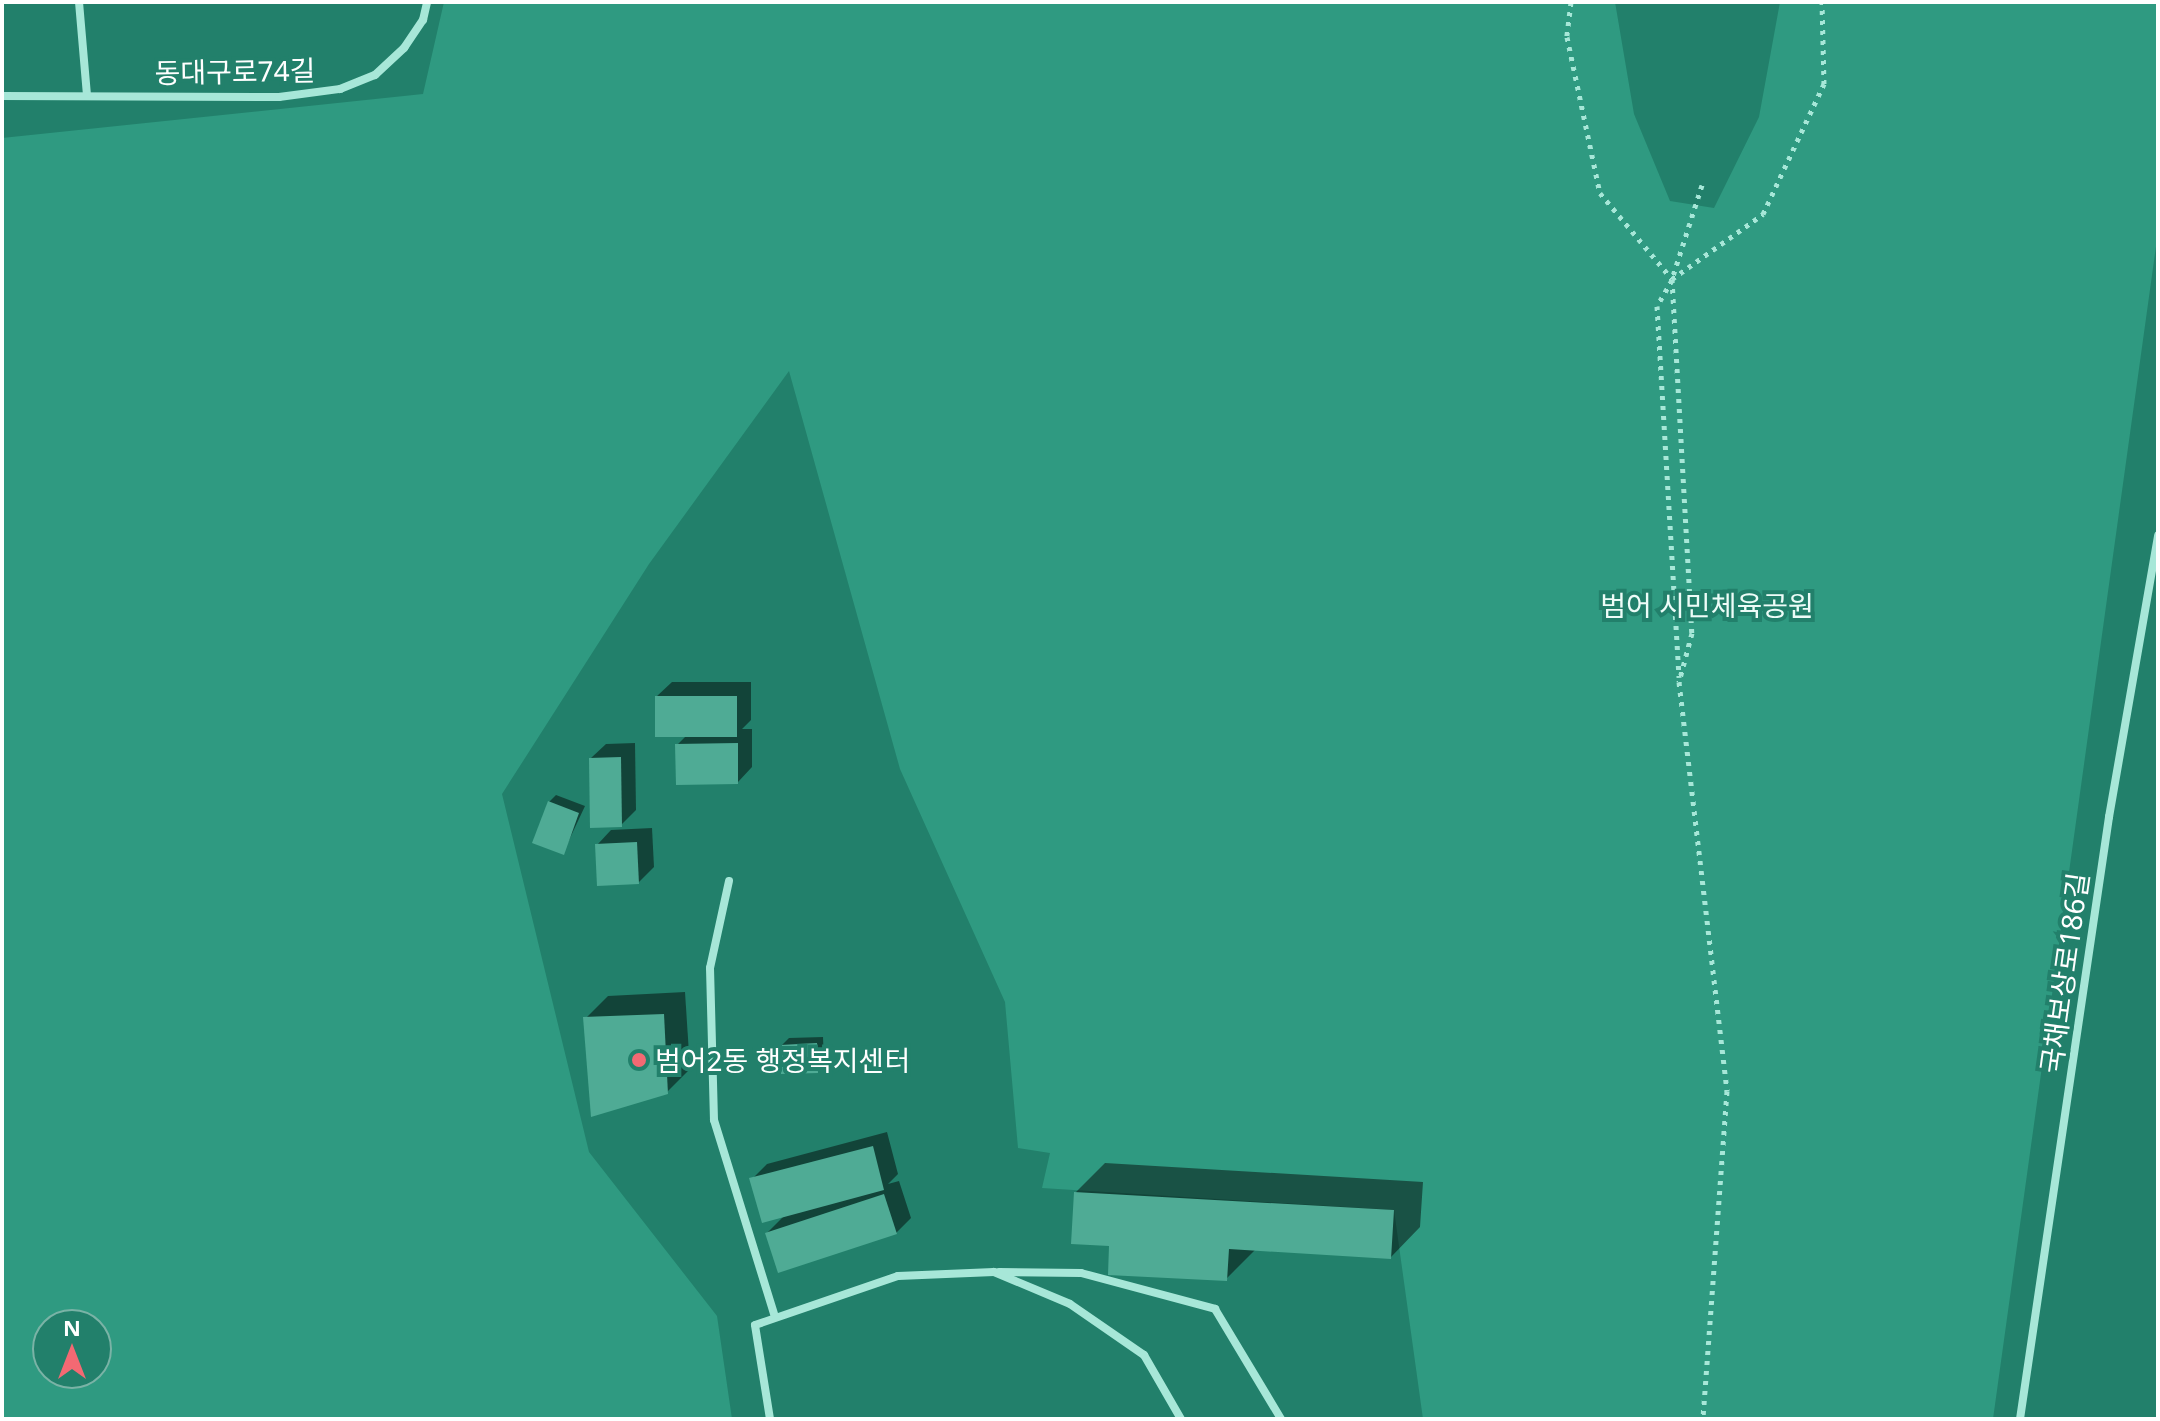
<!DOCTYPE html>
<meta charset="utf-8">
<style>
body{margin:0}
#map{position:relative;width:2160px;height:1421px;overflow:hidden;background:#22806b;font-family:"Noto Sans","Noto Sans KR",sans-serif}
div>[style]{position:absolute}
.green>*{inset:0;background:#2f9a81}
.shadow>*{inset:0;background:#0007}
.building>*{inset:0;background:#4fab95}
.path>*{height:5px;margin-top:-2.5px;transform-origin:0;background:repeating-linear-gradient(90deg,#a7e7d8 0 4px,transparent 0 10px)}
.minor>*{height:8px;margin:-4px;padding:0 4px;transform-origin:4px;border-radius:4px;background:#a7e7d8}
.dots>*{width:22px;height:22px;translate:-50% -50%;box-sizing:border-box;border:4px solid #22806b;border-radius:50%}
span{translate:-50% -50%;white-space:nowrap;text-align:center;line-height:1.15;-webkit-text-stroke:8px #22806b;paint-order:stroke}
.street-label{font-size:28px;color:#fff}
.park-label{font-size:28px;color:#edfcf8}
.poi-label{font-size:28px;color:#fff}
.left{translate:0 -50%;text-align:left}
.frame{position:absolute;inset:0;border:4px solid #fff;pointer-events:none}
.north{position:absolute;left:32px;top:1309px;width:80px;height:80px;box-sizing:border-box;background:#22806b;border:2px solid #7ab3a6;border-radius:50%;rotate:0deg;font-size:22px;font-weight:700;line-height:32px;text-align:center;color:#fff}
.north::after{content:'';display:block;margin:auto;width:28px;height:36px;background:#f36973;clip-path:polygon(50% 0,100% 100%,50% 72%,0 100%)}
</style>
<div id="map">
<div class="green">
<i style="clip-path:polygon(evenodd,444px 2px,1615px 2px,1634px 114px,1670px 201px,1714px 208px,1759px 117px,1780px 2px,2158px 2px,2158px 232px,1993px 1419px,1423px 1419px,1394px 1210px,1042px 1188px,1050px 1153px,1018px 1148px,1005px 1002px,900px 769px,789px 371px,649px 564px,502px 794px,589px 1152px,717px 1316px,732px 1419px,2px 1419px,2px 138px,423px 94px,444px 2px,48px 1325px,96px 1325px,96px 1373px,48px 1373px,48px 1325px)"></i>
</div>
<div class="shadow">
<i style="clip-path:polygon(672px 682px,751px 682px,751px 720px,742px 729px,752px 729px,752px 767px,738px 782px,677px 745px,687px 735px,657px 696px)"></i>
<i style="clip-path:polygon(635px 743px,636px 810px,621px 825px,591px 758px,606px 744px)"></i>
<i style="clip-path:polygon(556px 795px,585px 806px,563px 853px,549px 802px)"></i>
<i style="clip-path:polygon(652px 828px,654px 867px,639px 882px,597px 845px,611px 830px)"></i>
<i style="clip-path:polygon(685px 992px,690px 1069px,667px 1092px,586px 1018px,608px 996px)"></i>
<i style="clip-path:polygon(823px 1037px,824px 1064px,817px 1071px,782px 1045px,789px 1038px)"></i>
<i style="clip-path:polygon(887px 1132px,898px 1174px,888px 1184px,899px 1181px,911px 1218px,896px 1233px,767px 1233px,785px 1215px,752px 1179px,767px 1164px)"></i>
<i style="clip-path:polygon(1105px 1163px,1423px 1182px,1420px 1227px,1391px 1257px,1255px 1250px,1226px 1279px,1111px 1244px,1076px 1192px)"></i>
</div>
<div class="building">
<i style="clip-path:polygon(655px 696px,737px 696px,737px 737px,655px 737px)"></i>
<i style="clip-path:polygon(738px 743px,738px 784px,676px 785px,675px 744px)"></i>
<i style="clip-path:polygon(621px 757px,622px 827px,590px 828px,589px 758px)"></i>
<i style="clip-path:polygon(548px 801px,579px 813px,564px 855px,532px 843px)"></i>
<i style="clip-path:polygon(637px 842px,639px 884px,597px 886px,595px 844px)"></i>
<i style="clip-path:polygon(664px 1014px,668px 1094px,591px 1117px,583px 1017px)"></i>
<i style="clip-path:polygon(817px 1043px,818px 1073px,781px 1074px,780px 1045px)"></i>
<i style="clip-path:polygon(873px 1146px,884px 1190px,762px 1223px,749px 1178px)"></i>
<i style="clip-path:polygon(1074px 1192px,1394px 1210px,1391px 1259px,1229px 1249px,1227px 1281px,1108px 1275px,1109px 1246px,1071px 1244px)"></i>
<i style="clip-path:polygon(884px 1194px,897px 1234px,778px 1273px,765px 1233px)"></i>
</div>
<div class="path">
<i style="left:1571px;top:2px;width:35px;rotate:97deg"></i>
<i style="left:1567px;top:37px;width:159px;rotate:78.1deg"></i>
<i style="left:1600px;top:193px;width:112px;rotate:50.1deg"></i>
<i style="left:1672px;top:279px;width:112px;rotate:-35.5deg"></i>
<i style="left:1763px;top:214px;width:144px;rotate:-64.9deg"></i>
<i style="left:1824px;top:84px;width:82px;rotate:-91.4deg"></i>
<i style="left:1702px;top:185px;width:99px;rotate:107.7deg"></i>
<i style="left:1672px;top:279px;width:355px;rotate:86.8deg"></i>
<i style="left:1692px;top:633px;width:51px;rotate:104.9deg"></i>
<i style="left:1679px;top:682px;width:412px;rotate:83.3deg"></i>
<i style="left:1727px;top:1091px;width:329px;rotate:94.2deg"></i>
<i style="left:1672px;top:280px;width:30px;rotate:120deg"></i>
<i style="left:1657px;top:306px;width:372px;rotate:86.6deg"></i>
</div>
<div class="minor">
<i style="left:79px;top:2px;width:93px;rotate:85.1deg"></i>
<i style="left:2px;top:96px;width:277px;rotate:0.2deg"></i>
<i style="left:279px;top:97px;width:62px;rotate:-7.5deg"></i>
<i style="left:340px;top:89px;width:38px;rotate:-22deg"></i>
<i style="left:375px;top:75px;width:40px;rotate:-43deg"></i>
<i style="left:404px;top:48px;width:34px;rotate:-56deg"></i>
<i style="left:423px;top:20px;width:18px;rotate:-77deg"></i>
<i style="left:729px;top:881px;width:89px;rotate:102.3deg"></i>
<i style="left:710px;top:968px;width:152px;rotate:88.5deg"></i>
<i style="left:714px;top:1120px;width:206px;rotate:72.8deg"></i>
<i style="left:999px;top:1272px;width:82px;rotate:0.7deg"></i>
<i style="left:1081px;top:1273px;width:139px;rotate:15deg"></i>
<i style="left:1215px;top:1309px;width:128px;rotate:59deg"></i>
<i style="left:770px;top:1419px;width:95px;rotate:-99.1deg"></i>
<i style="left:755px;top:1325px;width:151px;rotate:-18.9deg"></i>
<i style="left:898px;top:1276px;width:96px;rotate:-2.4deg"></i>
<i style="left:994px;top:1272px;width:82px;rotate:22.8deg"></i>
<i style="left:1070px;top:1304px;width:90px;rotate:34.6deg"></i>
<i style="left:1144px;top:1355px;width:74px;rotate:60deg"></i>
<i style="left:2020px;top:1419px;width:609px;rotate:-81.59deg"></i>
<i style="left:2109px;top:817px;width:286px;rotate:-80.1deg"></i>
</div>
<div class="dots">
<i style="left:639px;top:1060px;background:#f36973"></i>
</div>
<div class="street-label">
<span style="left:235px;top:71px;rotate:-1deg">동대구로74길</span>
<span style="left:2064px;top:973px;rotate:-82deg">국채보상로186길</span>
</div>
<div class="park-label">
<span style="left:1707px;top:605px">범어 시민체육공원</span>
</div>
<div class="poi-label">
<span class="left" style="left:655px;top:1060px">범어2동 행정복지센터</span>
</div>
<div class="frame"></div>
<div class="north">N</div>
</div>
